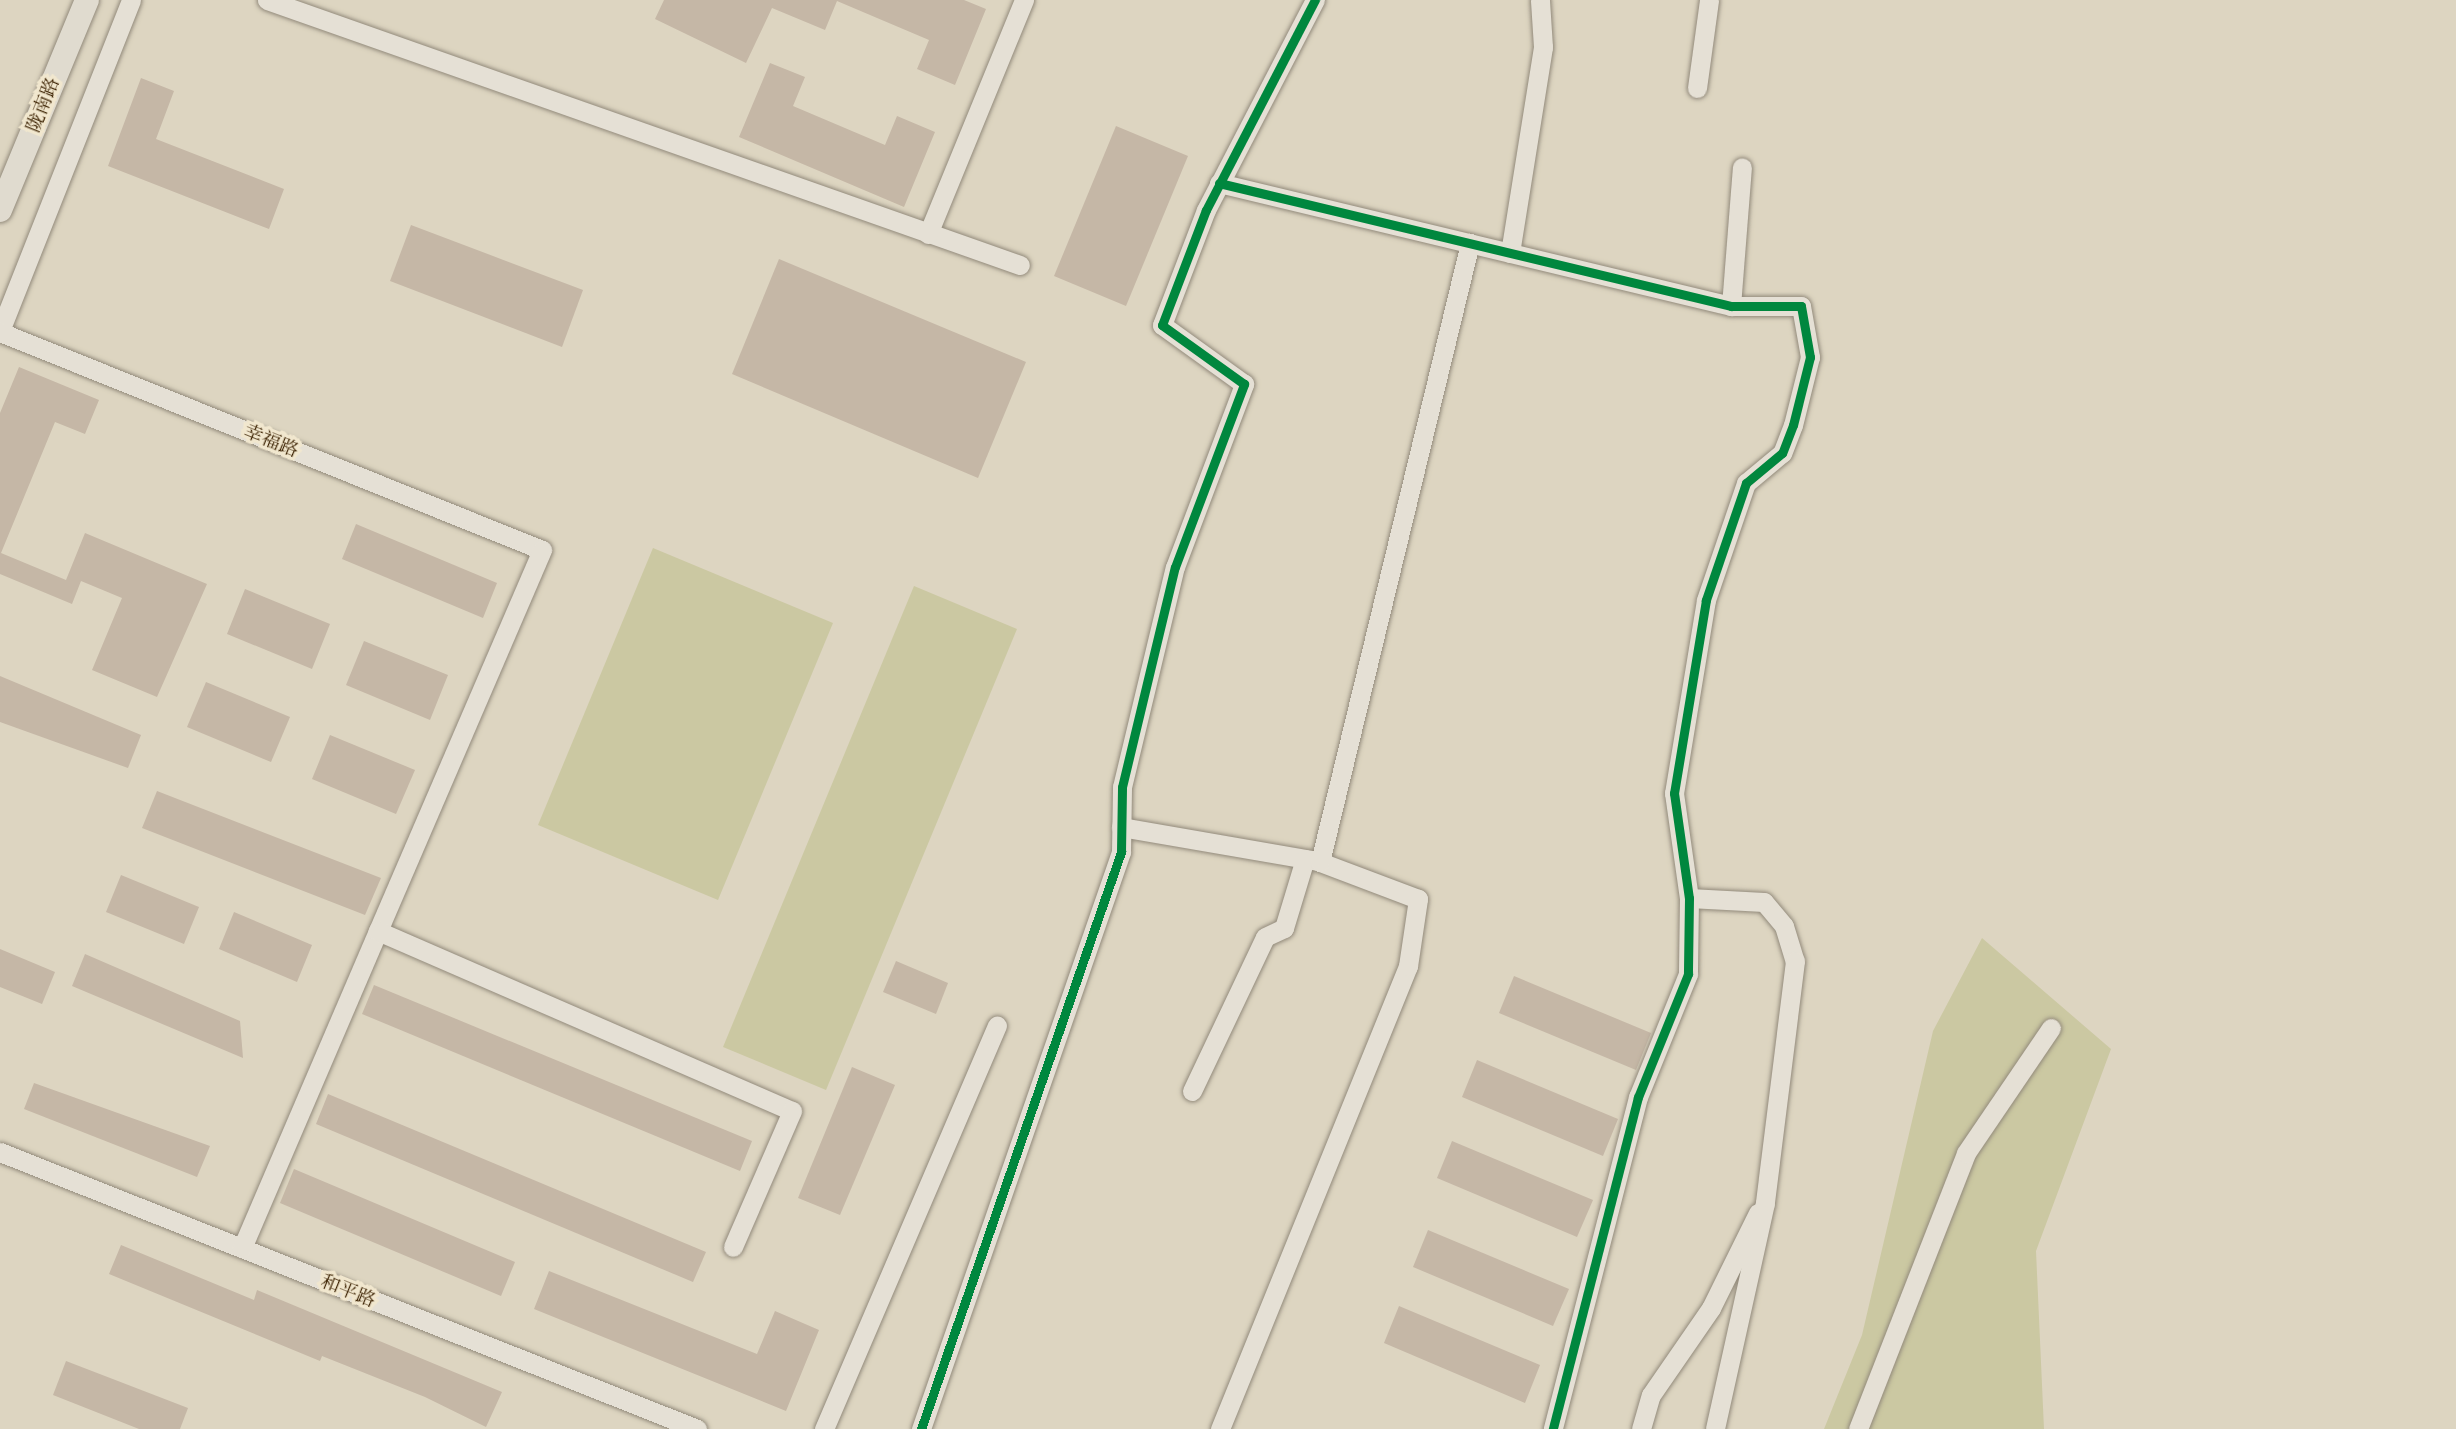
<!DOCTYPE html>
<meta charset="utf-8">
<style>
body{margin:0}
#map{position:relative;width:2456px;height:1429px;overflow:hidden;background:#ddd5c1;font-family:"Libre Caslon Text","Noto Serif SC",serif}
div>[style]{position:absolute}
.green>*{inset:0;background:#cbc8a2}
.building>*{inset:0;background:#c5b7a6}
.roads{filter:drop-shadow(0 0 2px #928a7b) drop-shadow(0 0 2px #928a7b)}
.minor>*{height:19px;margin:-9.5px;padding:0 9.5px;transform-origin:9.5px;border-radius:9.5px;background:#e5e0d5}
.major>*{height:24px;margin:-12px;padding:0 12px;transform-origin:12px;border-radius:12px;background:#e0dbcf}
.cycleway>*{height:9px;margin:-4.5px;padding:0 4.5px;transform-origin:4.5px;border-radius:4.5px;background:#00873e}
span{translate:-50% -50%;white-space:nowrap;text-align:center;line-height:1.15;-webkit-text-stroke:7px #f1e7ce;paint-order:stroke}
.street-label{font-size:19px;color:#3d2303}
</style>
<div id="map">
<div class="green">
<i style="clip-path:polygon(653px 548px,833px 623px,718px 900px,538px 825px)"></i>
<i style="clip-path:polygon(914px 586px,1017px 629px,826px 1090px,723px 1047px)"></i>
<i style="clip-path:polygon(1982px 938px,2111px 1049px,2036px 1251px,2044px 1429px,1824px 1429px,1862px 1335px,1933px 1031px)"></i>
</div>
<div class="building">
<i style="clip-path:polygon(664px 0,964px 0,986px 9px,955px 85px,917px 69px,929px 40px,837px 1px,825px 30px,772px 8px,746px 63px,655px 19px)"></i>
<i style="clip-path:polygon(770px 63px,805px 77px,793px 106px,885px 145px,897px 116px,935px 132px,904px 207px,739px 137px)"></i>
<i style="clip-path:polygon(141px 78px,174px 91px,156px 139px,284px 189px,269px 229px,108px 166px)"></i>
<i style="clip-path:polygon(1116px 126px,1188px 156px,1126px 306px,1054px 276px)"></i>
<i style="clip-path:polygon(411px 225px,583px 290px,562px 347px,390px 281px)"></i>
<i style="clip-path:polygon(779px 259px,1026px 362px,978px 478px,732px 374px)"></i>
<i style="clip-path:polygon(19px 367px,99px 400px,85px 434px,55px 422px,1px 553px,66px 580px,85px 533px,207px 584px,157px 697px,92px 670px,122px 598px,81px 581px,72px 604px,0 574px,0 413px)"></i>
<i style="clip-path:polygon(356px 524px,497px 583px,483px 618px,342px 559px)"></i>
<i style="clip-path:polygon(245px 589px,330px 624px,312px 669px,227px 634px)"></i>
<i style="clip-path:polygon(364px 641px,448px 675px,430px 720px,346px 685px)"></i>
<i style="clip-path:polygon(0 676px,141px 735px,128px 768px,0 722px)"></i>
<i style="clip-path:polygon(206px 682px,290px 717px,271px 762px,187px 727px)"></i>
<i style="clip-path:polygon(330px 735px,415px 770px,396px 814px,312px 779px)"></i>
<i style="clip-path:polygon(157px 791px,381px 878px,365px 915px,142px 828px)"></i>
<i style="clip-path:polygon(121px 875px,199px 907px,184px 944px,106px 912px)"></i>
<i style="clip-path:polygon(234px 912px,312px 945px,297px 982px,219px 949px)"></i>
<i style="clip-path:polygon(0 949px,55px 972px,42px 1004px,0 987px)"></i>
<i style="clip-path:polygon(85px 954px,240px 1021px,243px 1058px,72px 986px)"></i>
<i style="clip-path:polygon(896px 961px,948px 983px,936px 1014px,883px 992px)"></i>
<i style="clip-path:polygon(1514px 976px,1651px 1033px,1636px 1070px,1499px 1013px)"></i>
<i style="clip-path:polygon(374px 985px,752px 1141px,740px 1171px,362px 1014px)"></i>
<i style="clip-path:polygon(1477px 1060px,1618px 1119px,1603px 1156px,1462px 1097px)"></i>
<i style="clip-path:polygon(852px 1067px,895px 1085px,840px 1215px,798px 1198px)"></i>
<i style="clip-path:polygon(34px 1083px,210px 1146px,197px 1177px,24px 1109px)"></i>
<i style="clip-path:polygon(328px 1094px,706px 1252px,693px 1282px,316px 1124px)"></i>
<i style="clip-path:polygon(1452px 1141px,1593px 1200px,1577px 1237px,1437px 1178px)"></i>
<i style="clip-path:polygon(294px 1169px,515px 1262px,501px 1296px,280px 1203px)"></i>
<i style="clip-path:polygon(1428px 1230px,1569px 1289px,1553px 1326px,1413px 1267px)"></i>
<i style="clip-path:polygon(121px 1245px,254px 1300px,257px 1290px,502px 1392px,486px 1427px,425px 1397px,322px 1356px,320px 1361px,109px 1274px)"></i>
<i style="clip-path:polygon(549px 1271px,757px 1354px,775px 1311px,819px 1330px,786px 1411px,534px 1309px)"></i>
<i style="clip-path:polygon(1399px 1306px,1540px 1365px,1525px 1403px,1384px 1343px)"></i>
<i style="clip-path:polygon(66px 1361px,188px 1408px,180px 1429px,139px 1429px,53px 1395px)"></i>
</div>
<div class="roads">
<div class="minor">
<i style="left:267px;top:0;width:798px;rotate:19.39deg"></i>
<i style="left:1697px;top:88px;width:89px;rotate:-82.2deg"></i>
<i style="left:1219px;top:183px;width:527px;rotate:13.51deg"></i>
<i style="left:1731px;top:306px;width:70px"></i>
<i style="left:1801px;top:306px;width:52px;rotate:80deg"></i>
<i style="left:1810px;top:357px;width:70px;rotate:104deg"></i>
<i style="left:1793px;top:425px;width:30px;rotate:111deg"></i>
<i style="left:1782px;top:453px;width:47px;rotate:140.2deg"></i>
<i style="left:1746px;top:483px;width:124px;rotate:108.9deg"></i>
<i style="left:1706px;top:600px;width:196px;rotate:99.4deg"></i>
<i style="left:1674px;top:793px;width:106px;rotate:81.9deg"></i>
<i style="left:1689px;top:898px;width:76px;rotate:90.8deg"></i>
<i style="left:1688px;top:974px;width:133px;rotate:112.1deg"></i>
<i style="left:1638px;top:1097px;width:343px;rotate:104.4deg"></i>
<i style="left:928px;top:234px;width:253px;rotate:-67.7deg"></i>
<i style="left:1510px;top:253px;width:209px;rotate:-80.9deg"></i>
<i style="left:1543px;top:47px;width:47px;rotate:-93.7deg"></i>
<i style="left:1731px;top:306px;width:139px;rotate:-85.5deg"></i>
<i style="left:0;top:331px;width:356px;rotate:-68.4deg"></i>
<i style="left:0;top:332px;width:584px;rotate:21.91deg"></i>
<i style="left:542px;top:550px;width:415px;rotate:113.3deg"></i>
<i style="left:1121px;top:827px;width:199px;rotate:9.8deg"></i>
<i style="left:1689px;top:898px;width:75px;rotate:3.1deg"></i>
<i style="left:1764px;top:902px;width:31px;rotate:50deg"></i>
<i style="left:1784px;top:926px;width:37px;rotate:73deg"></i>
<i style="left:1795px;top:961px;width:244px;rotate:97.1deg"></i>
<i style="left:1765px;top:1203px;width:231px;rotate:102.5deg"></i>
<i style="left:1192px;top:1091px;width:170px;rotate:-64.6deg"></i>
<i style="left:1265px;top:937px;width:21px;rotate:-25deg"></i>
<i style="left:1284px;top:928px;width:72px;rotate:-73.1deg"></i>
<i style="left:0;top:1152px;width:750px;rotate:21.67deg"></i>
<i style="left:242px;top:1248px;width:345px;rotate:-66.8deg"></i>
<i style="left:378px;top:931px;width:451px;rotate:23.5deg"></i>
<i style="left:792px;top:1111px;width:148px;rotate:113.5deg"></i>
<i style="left:824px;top:1429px;width:439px;rotate:-66.8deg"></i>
<i style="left:921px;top:1429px;width:611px;rotate:-70.88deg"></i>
<i style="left:1121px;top:852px;width:65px;rotate:-89.1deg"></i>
<i style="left:1122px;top:787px;width:226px;rotate:-76.5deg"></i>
<i style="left:1175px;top:567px;width:196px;rotate:-69.3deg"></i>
<i style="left:1244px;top:384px;width:101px;rotate:-144.3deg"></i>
<i style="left:1162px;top:325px;width:123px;rotate:-69.1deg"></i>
<i style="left:1206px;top:210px;width:237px;rotate:-62.6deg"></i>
<i style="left:1220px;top:1429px;width:500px;rotate:-67.9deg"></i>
<i style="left:1408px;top:966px;width:68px;rotate:-81.5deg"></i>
<i style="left:1418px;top:899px;width:105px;rotate:-159.3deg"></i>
<i style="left:1320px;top:862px;width:637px;rotate:-76.38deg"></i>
<i style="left:1641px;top:1429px;width:35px;rotate:-74deg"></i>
<i style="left:1651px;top:1395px;width:106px;rotate:-55.4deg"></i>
<i style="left:1711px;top:1308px;width:106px;rotate:-63.7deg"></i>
<i style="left:1858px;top:1429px;width:296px;rotate:-68.6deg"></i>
<i style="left:1966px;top:1153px;width:151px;rotate:-55.8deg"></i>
</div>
<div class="major">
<i style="left:0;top:210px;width:227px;rotate:-67.5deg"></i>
</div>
</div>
<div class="cycleway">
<i style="left:1219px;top:183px;width:527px;rotate:13.51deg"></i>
<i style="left:1731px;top:306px;width:70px"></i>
<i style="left:1801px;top:306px;width:52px;rotate:80deg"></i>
<i style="left:1810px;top:357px;width:70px;rotate:104deg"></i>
<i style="left:1793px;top:425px;width:30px;rotate:111deg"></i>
<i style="left:1782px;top:453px;width:47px;rotate:140.2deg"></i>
<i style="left:1746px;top:483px;width:124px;rotate:108.9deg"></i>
<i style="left:1706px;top:600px;width:196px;rotate:99.4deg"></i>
<i style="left:1674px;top:793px;width:106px;rotate:81.9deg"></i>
<i style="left:1689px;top:898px;width:76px;rotate:90.8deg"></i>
<i style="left:1688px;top:974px;width:133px;rotate:112.1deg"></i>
<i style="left:1638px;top:1097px;width:343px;rotate:104.4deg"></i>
<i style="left:921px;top:1429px;width:611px;rotate:-70.88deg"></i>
<i style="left:1121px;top:852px;width:65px;rotate:-89.1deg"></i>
<i style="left:1122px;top:787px;width:226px;rotate:-76.5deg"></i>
<i style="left:1175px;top:567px;width:196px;rotate:-69.3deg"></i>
<i style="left:1244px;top:384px;width:101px;rotate:-144.3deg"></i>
<i style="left:1162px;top:325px;width:123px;rotate:-69.1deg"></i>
<i style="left:1206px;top:210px;width:237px;rotate:-62.6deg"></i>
</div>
<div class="street-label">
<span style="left:43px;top:105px;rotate:-68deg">陇南路</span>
<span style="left:271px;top:441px;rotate:22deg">幸福路</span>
<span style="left:348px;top:1291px;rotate:22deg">和平路</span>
</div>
</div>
